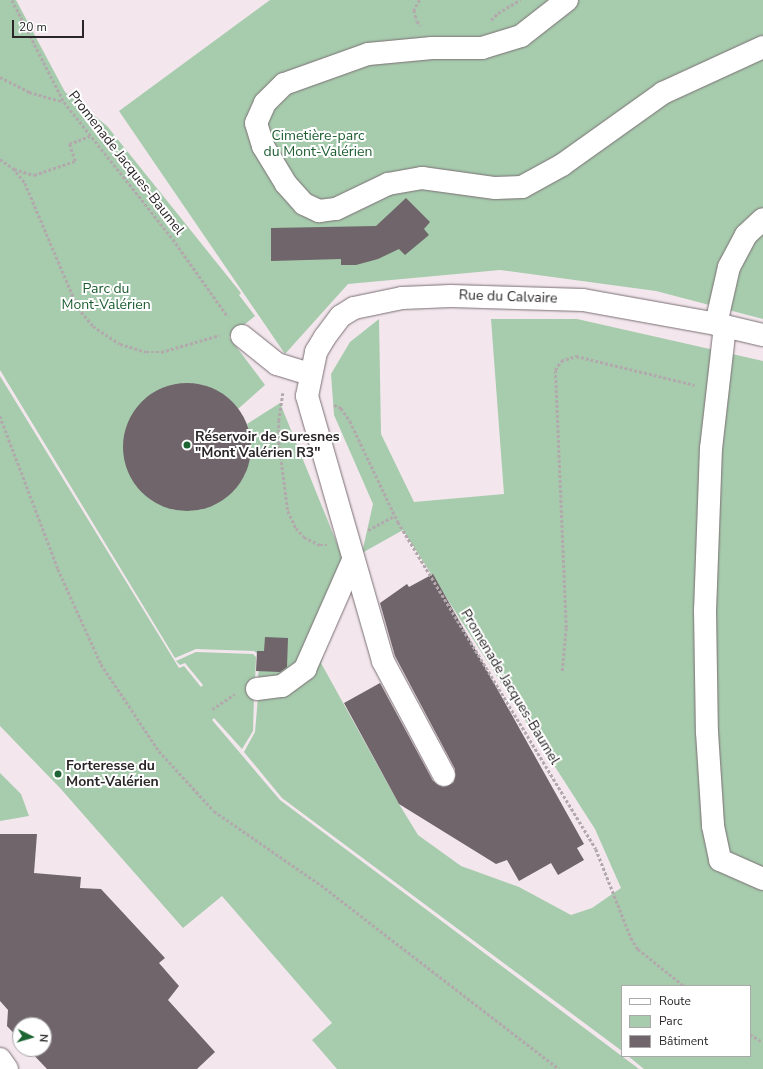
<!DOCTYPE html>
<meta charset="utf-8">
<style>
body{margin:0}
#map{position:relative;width:763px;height:1069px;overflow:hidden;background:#f3e7ed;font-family:"Nunito Sans",sans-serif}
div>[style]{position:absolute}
.green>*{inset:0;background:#a7cbad}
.building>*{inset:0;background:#6f656a}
.round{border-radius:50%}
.path>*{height:2.5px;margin-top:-1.25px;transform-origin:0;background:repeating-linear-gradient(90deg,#b2a9ad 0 3px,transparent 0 5px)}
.roads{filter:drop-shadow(0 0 1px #7a6f74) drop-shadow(0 0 1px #7a6f74)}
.minor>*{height:22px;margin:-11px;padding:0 11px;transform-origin:11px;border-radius:11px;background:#fff}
.dots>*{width:11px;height:11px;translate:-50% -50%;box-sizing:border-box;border:2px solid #fff;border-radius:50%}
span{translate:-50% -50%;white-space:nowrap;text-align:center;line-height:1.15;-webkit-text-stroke:4px #fff;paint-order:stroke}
.park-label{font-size:14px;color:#1d5d30}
.street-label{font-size:14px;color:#2a2628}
.poi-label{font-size:14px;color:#2a2628;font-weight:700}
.left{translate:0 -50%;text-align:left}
.legend{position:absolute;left:621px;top:985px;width:130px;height:72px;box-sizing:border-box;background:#fff;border:1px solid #aaa8a9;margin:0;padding:5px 7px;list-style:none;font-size:12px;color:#2a2628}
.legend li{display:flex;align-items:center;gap:8px;height:20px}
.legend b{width:20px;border:1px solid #aaa8a9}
.north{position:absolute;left:12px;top:1017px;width:40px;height:40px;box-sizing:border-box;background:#fff;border:1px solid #aaa8a9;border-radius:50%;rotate:95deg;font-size:11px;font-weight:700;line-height:16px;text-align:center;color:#2a2628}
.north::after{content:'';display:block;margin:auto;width:14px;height:18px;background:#1d6633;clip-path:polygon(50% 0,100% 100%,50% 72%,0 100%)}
.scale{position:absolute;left:12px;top:20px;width:72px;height:18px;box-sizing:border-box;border:2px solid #2a2628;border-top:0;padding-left:5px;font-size:12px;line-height:14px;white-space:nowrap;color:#2a2628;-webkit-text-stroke:3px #fff;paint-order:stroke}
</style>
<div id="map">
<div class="green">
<i style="clip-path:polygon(0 0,16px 0,65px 92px,107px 126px,241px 293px,239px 295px,255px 316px,229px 337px,265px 385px,238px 409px,226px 396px,203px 385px,185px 383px,163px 388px,136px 409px,126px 430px,125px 462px,136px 484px,151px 500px,172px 509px,194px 510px,215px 504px,233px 491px,245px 474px,251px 449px,247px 424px,280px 403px,349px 573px,321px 663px,399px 804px,418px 835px,461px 866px,519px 887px,571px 915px,592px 908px,621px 888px,595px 829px,403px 530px,362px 553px,373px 504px,334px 415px,331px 374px,350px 342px,379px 319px,381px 434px,414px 502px,504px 494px,491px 319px,577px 319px,763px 361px,763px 1069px,644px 1069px,628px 1056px,750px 1056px,750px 986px,622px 986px,622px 1051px,282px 798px,244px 752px,255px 732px,258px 697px,254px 697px,253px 731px,242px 749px,214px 718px,212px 720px,280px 800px,639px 1069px,337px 1069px,312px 1040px,332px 1023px,222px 896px,183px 928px,60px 788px,0 726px,0 376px,179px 668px,184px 666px,201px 687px,203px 685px,185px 663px,180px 665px,176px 661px,196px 652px,253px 654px,256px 657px,255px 681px,258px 678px,260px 656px,254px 651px,196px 649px,175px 658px,0 370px)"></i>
<i style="clip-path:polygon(270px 0,763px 0,763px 319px,656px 291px,500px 270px,348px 284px,285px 354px,119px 111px)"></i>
<i style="clip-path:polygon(0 773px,21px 794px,29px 816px,0 821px)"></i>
</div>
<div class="building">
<i style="clip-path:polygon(406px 198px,430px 222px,424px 229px,429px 235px,405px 255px,399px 249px,378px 259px,356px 265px,341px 265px,341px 259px,271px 261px,271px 228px,376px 226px)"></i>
<i class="round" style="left:123px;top:383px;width:128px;height:128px"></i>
<i style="clip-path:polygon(433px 574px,584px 844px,577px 848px,584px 860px,558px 875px,551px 863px,519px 881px,507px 860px,496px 864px,399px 804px,344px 703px,380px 683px,433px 781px,443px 787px,454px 782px,455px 769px,395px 656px,380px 603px,407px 584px,409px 587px)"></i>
<i style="clip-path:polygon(265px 637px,288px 638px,287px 667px,280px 672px,256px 671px,257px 651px,264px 651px)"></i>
<i style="clip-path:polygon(0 834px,37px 834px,34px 873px,81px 877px,80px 888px,101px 889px,165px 958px,159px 963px,179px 986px,168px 1000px,215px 1052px,197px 1069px,47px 1069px,28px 1049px,44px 1049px,44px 1025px,20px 1025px,20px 1040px,7px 1026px,8px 1010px,0 1001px)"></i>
</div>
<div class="path">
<i style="left:12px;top:0;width:114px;rotate:63deg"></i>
<i style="left:64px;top:102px;width:175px;rotate:51.5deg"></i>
<i style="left:173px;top:239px;width:95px;rotate:54.8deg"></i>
<i style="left:420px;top:0;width:12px;rotate:121deg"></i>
<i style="left:414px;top:10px;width:11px;rotate:75deg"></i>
<i style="left:417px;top:21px;width:6px;rotate:51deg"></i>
<i style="left:491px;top:20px;width:10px;rotate:-45deg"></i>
<i style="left:498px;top:13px;width:26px;rotate:-31deg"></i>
<i style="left:0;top:77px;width:33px;rotate:27deg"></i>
<i style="left:29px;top:92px;width:35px;rotate:16deg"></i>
<i style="left:0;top:159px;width:16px;rotate:35deg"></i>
<i style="left:13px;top:168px;width:19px;rotate:51deg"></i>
<i style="left:25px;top:183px;width:136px;rotate:67deg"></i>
<i style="left:78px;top:308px;width:23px;rotate:50deg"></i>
<i style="left:93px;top:326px;width:32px;rotate:34deg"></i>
<i style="left:120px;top:344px;width:27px;rotate:17deg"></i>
<i style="left:146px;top:352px;width:15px"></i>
<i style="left:161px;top:352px;width:61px;rotate:-16.1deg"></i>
<i style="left:14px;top:169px;width:21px;rotate:17deg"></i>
<i style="left:34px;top:175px;width:43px;rotate:-18.9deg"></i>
<i style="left:75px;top:161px;width:18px;rotate:-109deg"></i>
<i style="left:69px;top:144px;width:22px;rotate:-21deg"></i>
<i style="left:283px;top:393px;width:27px;rotate:98deg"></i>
<i style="left:279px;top:420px;width:22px;rotate:90deg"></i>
<i style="left:279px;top:442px;width:70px;rotate:82.6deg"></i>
<i style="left:288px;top:511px;width:19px;rotate:65deg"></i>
<i style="left:296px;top:528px;width:12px;rotate:48deg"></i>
<i style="left:304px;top:537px;width:18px;rotate:27deg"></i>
<i style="left:320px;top:545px;width:7px"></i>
<i style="left:334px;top:405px;width:8px;rotate:23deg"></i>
<i style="left:341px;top:408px;width:16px;rotate:55deg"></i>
<i style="left:350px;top:421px;width:112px;rotate:64.6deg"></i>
<i style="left:398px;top:522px;width:382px;rotate:58.8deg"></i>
<i style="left:596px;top:849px;width:96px;rotate:68.5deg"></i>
<i style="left:631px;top:938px;width:13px;rotate:58deg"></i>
<i style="left:638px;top:949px;width:59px;rotate:38.8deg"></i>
<i style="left:0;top:416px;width:164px;rotate:69.2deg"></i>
<i style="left:58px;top:569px;width:104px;rotate:65.6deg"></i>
<i style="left:101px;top:664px;width:105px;rotate:56.3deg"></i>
<i style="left:159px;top:751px;width:81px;rotate:47.5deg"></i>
<i style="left:214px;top:811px;width:130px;rotate:34.7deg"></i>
<i style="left:321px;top:885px;width:301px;rotate:37.7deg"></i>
<i style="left:368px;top:530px;width:30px;rotate:-28deg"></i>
<i style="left:562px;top:671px;width:43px;rotate:-84.7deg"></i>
<i style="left:566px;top:628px;width:258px;rotate:-92.4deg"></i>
<i style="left:555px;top:370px;width:11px;rotate:-56deg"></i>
<i style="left:561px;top:361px;width:16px;rotate:-18deg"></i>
<i style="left:576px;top:356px;width:122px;rotate:13.7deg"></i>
<i style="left:212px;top:709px;width:27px;rotate:-33deg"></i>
<i style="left:750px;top:1034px;width:15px;rotate:32deg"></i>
</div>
<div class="roads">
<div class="minor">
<i style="left:567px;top:0;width:58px;rotate:142deg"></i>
<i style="left:521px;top:36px;width:41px;rotate:162.9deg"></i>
<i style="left:482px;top:48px;width:50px;rotate:180deg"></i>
<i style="left:432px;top:48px;width:64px;rotate:174.6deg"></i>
<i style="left:368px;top:54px;width:89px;rotate:160.3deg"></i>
<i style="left:284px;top:84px;width:27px;rotate:135deg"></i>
<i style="left:265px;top:103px;width:22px;rotate:114deg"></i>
<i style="left:256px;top:123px;width:24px;rotate:73deg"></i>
<i style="left:263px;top:146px;width:44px;rotate:58.8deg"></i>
<i style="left:286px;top:184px;width:27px;rotate:48deg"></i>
<i style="left:304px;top:204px;width:17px;rotate:25deg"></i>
<i style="left:319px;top:211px;width:17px;rotate:-7deg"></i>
<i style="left:336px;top:209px;width:58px;rotate:-25.7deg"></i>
<i style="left:388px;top:184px;width:35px;rotate:-10deg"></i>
<i style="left:422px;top:178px;width:74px;rotate:7.8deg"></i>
<i style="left:495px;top:188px;width:27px;rotate:-2deg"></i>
<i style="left:522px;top:187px;width:46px;rotate:-28.8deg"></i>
<i style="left:562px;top:165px;width:124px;rotate:-35.5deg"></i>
<i style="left:663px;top:93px;width:110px;rotate:-24.7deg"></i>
<i style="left:716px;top:324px;width:58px;rotate:-77.2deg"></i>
<i style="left:729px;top:267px;width:36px;rotate:-62deg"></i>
<i style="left:746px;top:235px;width:23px;rotate:-43deg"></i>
<i style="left:725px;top:326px;width:123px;rotate:96.5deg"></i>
<i style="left:711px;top:448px;width:162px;rotate:92.1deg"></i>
<i style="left:705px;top:610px;width:122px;rotate:89.1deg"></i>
<i style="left:707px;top:732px;width:94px;rotate:86.3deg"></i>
<i style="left:713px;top:826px;width:35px;rotate:78deg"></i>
<i style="left:720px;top:860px;width:47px;rotate:23.8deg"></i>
<i style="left:242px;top:336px;width:45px;rotate:38.7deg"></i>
<i style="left:277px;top:364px;width:34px;rotate:17deg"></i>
<i style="left:257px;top:689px;width:25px;rotate:-7deg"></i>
<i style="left:282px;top:686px;width:29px;rotate:-36deg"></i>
<i style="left:305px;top:669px;width:119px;rotate:-66.2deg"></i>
<i style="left:444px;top:775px;width:129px;rotate:-118.2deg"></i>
<i style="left:383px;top:661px;width:276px;rotate:-106deg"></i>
<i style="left:307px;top:396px;width:45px;rotate:-78.4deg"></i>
<i style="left:316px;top:352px;width:17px;rotate:-59deg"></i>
<i style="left:325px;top:337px;width:26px;rotate:-53deg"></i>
<i style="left:341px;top:316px;width:15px;rotate:-32deg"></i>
<i style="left:354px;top:308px;width:49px;rotate:-11.8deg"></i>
<i style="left:402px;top:298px;width:49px;rotate:-2.3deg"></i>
<i style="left:451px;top:296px;width:132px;rotate:1.7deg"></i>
<i style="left:583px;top:300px;width:135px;rotate:10.2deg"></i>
<i style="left:716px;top:324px;width:48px;rotate:13.2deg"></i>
<i style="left:0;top:1059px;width:12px;rotate:55deg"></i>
</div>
</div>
<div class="dots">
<i style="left:187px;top:445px;background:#1d6633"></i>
<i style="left:58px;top:774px;background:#1d6633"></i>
</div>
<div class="park-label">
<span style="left:318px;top:144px">Cimetière-parc<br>du Mont-Valérien</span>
<span style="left:106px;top:297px">Parc du<br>Mont-Valérien</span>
</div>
<div class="street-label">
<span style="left:126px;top:163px;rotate:52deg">Promenade Jacques-Baumel</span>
<span style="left:508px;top:297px;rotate:2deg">Rue du Calvaire</span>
<span style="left:510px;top:687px;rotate:59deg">Promenade Jacques-Baumel</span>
</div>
<div class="poi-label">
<span class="left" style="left:195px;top:445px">Réservoir de Suresnes<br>"Mont Valérien R3"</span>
<span class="left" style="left:66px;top:774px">Forteresse du<br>Mont-Valérien</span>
</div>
<ul class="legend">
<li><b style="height:5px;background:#fff"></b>Route</li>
<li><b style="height:11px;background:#a7cbad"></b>Parc</li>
<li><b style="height:11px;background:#6f656a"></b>Bâtiment</li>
</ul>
<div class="north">N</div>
<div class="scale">20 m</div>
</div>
